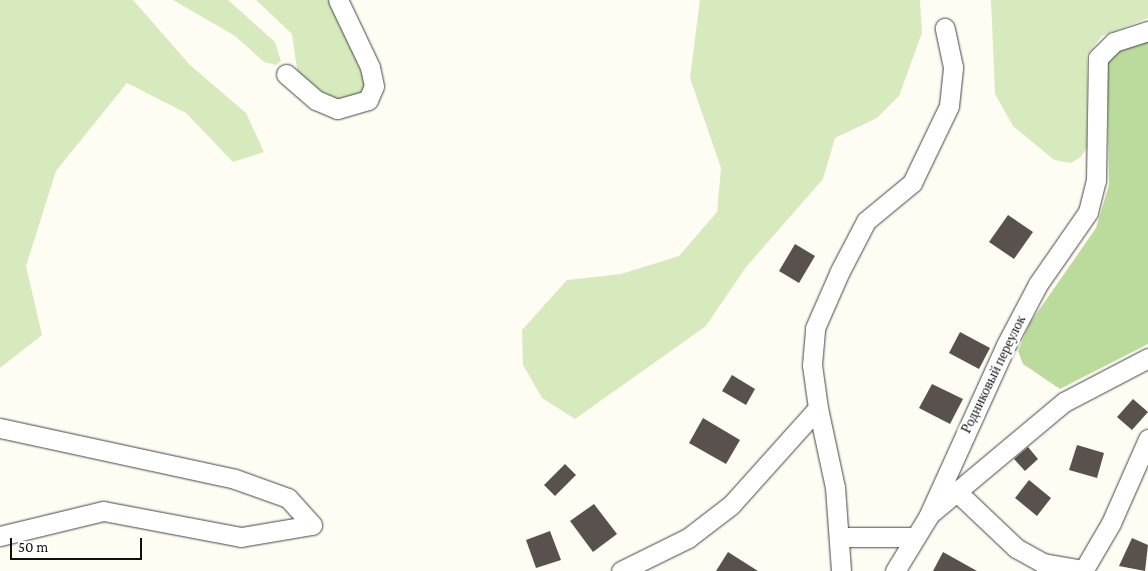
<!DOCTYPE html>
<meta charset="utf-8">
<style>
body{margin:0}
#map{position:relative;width:1148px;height:571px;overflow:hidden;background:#fffcf4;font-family:"Crimson Pro",serif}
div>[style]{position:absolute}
.green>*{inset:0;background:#d7eabd}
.forest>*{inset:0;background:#bbdb9c}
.building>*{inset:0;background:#59514d}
.roads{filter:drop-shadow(0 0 1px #434343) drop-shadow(0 0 1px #434343)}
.minor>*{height:19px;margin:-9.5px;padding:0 9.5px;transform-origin:9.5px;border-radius:9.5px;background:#fff}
span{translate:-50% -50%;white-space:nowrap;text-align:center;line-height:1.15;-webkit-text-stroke:5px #fff;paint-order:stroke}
.street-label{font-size:14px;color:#101010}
.scale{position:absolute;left:10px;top:538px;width:132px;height:22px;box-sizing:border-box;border:2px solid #101010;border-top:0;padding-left:6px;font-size:15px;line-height:18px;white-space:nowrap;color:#101010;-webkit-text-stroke:4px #fff;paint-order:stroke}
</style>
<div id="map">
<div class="green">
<i style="clip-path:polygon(0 0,133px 0,190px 65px,246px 113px,264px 152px,233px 162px,186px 113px,127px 83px,56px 171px,26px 266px,42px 335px,0 368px)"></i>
<i style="clip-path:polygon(173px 0,228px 0,275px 42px,281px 61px,276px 65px,264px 62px,235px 36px)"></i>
<i style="clip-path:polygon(256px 0,331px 0,369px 87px,350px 103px,316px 94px,298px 76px,292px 34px)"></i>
<i style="clip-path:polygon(700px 0,920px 0,922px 33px,899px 96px,877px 118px,835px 138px,823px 179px,746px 267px,706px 326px,575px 419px,542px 398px,523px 365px,522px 330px,567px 280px,621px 274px,679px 256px,717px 212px,721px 168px,690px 78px)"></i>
<i style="clip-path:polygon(991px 0,1148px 0,1148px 18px,1102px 36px,1087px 55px,1087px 147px,1081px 157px,1071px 163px,1054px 160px,1013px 126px,995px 94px)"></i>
</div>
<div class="forest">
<i style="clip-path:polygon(1148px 36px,1148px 344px,1060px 389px,1023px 364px,1018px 351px,1030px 323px,1096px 228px,1109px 185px,1107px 59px,1117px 49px)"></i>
</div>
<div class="building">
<i style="clip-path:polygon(1008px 215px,1033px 232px,1014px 259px,989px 242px)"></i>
<i style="clip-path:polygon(795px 244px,815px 256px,799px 283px,779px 271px)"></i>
<i style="clip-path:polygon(960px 332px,990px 348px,979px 369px,949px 353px)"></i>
<i style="clip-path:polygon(732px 375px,755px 389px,746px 405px,722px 391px)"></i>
<i style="clip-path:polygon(932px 384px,963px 399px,950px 424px,919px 408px)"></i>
<i style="clip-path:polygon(1133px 399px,1148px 412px,1132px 430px,1117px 417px)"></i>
<i style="clip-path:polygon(703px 418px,740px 440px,726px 464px,689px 443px)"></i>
<i style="clip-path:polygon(1077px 445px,1104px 453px,1097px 478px,1069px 470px)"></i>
<i style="clip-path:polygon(1028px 447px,1038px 459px,1025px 471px,1014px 459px)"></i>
<i style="clip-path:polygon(565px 464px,576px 475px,555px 496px,544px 485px)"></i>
<i style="clip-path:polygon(1029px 480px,1051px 498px,1037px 516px,1015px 498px)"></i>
<i style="clip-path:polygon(594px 504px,617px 534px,593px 552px,570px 521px)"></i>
<i style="clip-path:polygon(550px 531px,561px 560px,536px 568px,526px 540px)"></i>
<i style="clip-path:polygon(1132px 538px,1148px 545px,1145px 571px,1119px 566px)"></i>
<i style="clip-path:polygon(728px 552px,758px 571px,716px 571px)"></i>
<i style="clip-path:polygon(943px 552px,977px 571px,933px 571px)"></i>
</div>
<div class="roads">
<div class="minor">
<i style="left:286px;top:74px;width:40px;rotate:41deg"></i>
<i style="left:316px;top:100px;width:23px;rotate:23deg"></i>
<i style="left:337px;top:109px;width:32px;rotate:-16deg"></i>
<i style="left:368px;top:100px;width:15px;rotate:-67deg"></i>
<i style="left:374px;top:86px;width:19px;rotate:-102deg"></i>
<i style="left:370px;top:67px;width:74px;rotate:-115.5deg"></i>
<i style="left:818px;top:408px;width:81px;rotate:77.9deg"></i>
<i style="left:835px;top:487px;width:84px;rotate:85.9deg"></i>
<i style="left:0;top:428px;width:240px;rotate:12.2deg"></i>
<i style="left:235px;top:479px;width:56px;rotate:19.7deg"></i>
<i style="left:288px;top:498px;width:36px;rotate:48deg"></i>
<i style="left:312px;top:525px;width:72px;rotate:170.4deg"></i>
<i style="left:241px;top:537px;width:140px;rotate:-169.3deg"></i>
<i style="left:103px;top:511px;width:106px;rotate:166.4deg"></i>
<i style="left:956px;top:491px;width:83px;rotate:43.5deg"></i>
<i style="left:1016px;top:548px;width:31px;rotate:29deg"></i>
<i style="left:1043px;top:563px;width:41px;rotate:9.9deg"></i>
<i style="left:930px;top:514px;width:175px;rotate:-39.9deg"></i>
<i style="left:1064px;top:402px;width:95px;rotate:-27.6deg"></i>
<i style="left:841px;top:537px;width:73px"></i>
<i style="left:621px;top:571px;width:75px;rotate:-26.2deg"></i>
<i style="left:688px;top:538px;width:54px;rotate:-37.5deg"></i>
<i style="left:731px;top:505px;width:130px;rotate:-48.1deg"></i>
<i style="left:818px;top:408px;width:43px;rotate:-97.9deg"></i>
<i style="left:812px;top:365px;width:37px;rotate:-85deg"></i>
<i style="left:815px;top:328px;width:62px;rotate:-66.3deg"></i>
<i style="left:840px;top:271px;width:56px;rotate:-62.5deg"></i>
<i style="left:866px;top:221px;width:60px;rotate:-39.6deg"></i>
<i style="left:912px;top:183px;width:85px;rotate:-64.3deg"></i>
<i style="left:949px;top:106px;width:39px;rotate:-84deg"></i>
<i style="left:953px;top:67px;width:40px;rotate:-102deg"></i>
<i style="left:895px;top:571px;width:63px;rotate:-58.6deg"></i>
<i style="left:928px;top:517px;width:189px;rotate:-65.6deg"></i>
<i style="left:1006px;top:345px;width:69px;rotate:-62.3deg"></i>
<i style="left:1038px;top:284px;width:88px;rotate:-55.2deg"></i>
<i style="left:1088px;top:212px;width:32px;rotate:-76deg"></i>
<i style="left:1096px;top:181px;width:123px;rotate:-89.1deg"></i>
<i style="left:1098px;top:58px;width:23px;rotate:-45deg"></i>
<i style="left:1114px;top:42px;width:36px;rotate:-18deg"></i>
<i style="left:1083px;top:571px;width:56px;rotate:-59.7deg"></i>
<i style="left:1111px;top:523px;width:92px;rotate:-66.2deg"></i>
</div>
</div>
<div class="street-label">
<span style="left:993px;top:374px;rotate:-64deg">Родниковый переулок</span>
</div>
<div class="scale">50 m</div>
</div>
